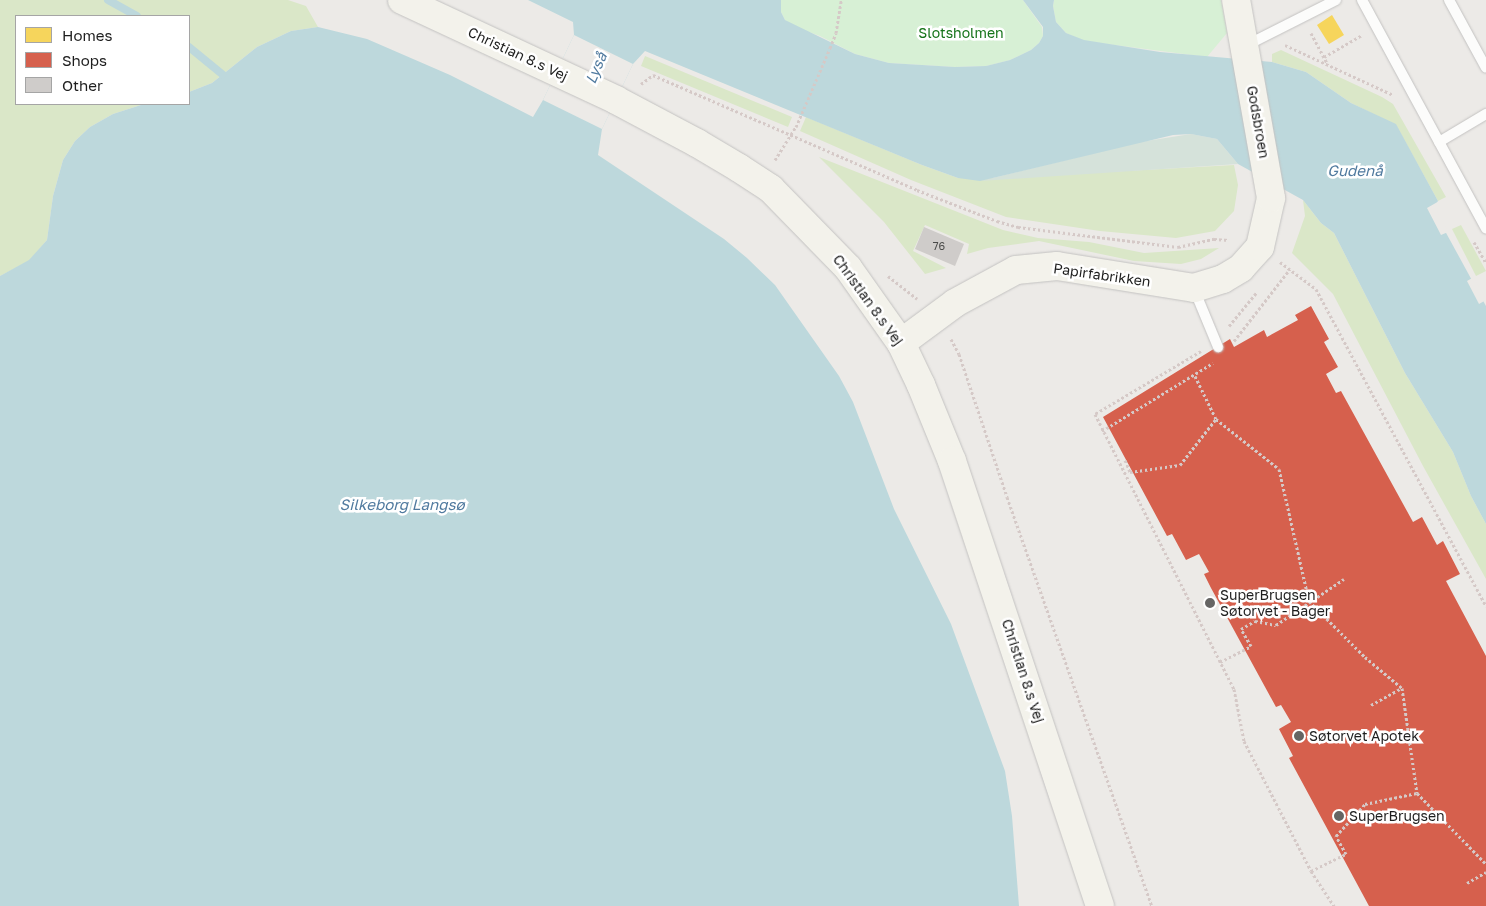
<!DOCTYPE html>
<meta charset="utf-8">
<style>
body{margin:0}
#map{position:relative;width:1486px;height:906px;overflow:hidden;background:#eceae7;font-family:"Golos Text",sans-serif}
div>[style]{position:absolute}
.grass>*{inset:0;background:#dae7c8}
.wetland>*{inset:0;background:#d5e2da}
.park>*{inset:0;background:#d7f0d5}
.water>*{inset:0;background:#bdd8dc}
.pier>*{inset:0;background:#eceae7}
.homes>*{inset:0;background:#f6d55c}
.shops>*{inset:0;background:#d6604d}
.stream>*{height:8px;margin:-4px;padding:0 4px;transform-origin:4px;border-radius:4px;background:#bdd8dc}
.building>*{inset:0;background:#cfccca}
.path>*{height:3px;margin-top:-1.5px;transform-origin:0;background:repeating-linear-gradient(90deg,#d5c9c7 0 2.5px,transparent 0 5px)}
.roads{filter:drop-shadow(0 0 1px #c3c2c1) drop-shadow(0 0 1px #c3c2c1)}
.lane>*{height:10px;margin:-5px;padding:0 5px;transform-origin:5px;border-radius:5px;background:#fcfcfb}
.secondary>*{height:28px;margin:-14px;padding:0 14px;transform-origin:14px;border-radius:14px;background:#f3f2eb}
.dots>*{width:14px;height:14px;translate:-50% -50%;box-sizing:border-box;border:2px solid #fff;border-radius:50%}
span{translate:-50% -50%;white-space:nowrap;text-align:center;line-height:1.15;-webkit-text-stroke:5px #fff;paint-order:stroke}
.number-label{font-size:11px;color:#4a4a49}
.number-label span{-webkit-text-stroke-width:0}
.park-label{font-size:14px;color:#157319}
.street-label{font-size:14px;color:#1e1e1e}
.poi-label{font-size:14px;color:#1e1e1e}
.left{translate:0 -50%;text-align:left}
.water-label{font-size:15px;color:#507a9f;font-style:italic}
.legend{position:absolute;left:15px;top:15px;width:175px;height:90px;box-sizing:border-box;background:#fff;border:1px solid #a5a5a5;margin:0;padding:6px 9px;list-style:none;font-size:15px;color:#1e1e1e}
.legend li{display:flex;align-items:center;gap:10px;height:25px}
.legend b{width:25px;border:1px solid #a5a5a5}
</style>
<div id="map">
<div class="grass">
<i style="clip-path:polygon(0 0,288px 0,306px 6px,318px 27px,291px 31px,257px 47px,212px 83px,189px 92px,189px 16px,16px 16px,16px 104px,144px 104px,113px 114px,90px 127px,75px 141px,63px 160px,53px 196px,47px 240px,29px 261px,0 276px)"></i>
<i style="clip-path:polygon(1281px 50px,1382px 97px,1393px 104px,1446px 197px,1438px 201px,1396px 125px,1351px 103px,1306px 72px,1272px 62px,1272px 54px)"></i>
<i style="clip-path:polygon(645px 56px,792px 117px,788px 127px,641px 66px)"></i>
<i style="clip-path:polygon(806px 117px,922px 165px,958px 178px,1000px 178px,1234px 165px,1238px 185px,1234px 211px,1215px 231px,1176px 238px,1100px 231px,1006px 217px,911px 180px,800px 131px)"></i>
<i style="clip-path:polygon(819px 157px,1003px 230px,1038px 238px,1089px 242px,1144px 253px,1219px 248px,1201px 259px,1181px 264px,1134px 261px,1039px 241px,988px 248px,967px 254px,969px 244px,925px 225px,913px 251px,946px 268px,925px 274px,884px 222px)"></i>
<i style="clip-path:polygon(1303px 200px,1321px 223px,1334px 233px,1405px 373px,1453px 452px,1471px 496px,1486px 524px,1486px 579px,1423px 466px,1333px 294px,1292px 253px,1305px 216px)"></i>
<i style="clip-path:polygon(1461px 225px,1486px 271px,1476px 276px,1452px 229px)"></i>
</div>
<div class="wetland">
<i style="clip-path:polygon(1191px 134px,1217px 139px,1238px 164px,980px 181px,1140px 142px)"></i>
</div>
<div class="park">
<i style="clip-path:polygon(781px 0,1023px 0,1042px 27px,1043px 36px,1039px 43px,1031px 50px,1010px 60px,986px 66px,955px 67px,889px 63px,855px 54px,820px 36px,792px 26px,785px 20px,781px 12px)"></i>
<i style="clip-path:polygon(1054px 0,1221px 0,1227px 33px,1207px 57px,1084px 41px,1066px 33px,1056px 22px,1053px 6px)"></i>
</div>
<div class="water">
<i style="clip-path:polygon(528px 0,781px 0,781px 12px,785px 20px,855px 54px,889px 63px,955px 67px,986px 66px,1010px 60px,1031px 50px,1039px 43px,1043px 36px,1043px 27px,1023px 0,1054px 0,1053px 6px,1056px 22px,1066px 33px,1084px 40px,1160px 52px,1272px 62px,1306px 72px,1351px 103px,1396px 124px,1438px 201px,1433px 209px,1486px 306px,1486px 524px,1471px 496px,1453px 452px,1405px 373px,1334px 233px,1321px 223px,1303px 200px,1238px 164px,1217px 139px,1191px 134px,1173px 135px,980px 181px,958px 178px,922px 165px,645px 51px,633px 64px,602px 129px,598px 155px,724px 239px,747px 258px,775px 285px,839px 376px,853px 402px,894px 509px,951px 624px,1005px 771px,1012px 816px,1019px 906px,0 906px,0 276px,29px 260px,47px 240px,53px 196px,63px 160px,75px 141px,90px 127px,113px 114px,144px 104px,189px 104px,189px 92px,212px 83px,257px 47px,291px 31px,318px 27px,367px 39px,450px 75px,533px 117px,543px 100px,574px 35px,573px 22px)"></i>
</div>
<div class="pier">
<i style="clip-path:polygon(574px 35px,633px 64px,602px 129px,543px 100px)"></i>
<i style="clip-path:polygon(1441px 200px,1436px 209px,1448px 232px,1441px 235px,1427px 208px)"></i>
<i style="clip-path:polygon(1474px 277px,1486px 300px,1479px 304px,1467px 281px)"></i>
</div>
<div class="homes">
<i style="clip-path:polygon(1332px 15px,1344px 35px,1329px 44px,1317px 25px)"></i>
</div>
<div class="shops">
<i style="clip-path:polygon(1311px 306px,1329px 339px,1324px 342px,1338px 367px,1326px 374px,1336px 393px,1341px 391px,1413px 522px,1422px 517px,1437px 545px,1443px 541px,1460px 574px,1446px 581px,1486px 656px,1486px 906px,1369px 906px,1289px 758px,1293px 756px,1279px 729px,1291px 722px,1281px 705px,1276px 707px,1211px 588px,1204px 574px,1209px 572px,1199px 554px,1186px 560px,1172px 534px,1167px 536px,1103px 417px,1230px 339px,1234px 347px,1264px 330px,1267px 337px,1298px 320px,1295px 315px)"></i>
</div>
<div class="stream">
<i style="left:108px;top:0;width:33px;rotate:29deg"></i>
<i style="left:189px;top:47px;width:43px;rotate:39.3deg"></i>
</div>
<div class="building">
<i style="clip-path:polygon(924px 227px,964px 244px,955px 266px,915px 249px)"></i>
</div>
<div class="path">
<i style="left:1311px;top:33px;width:36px;rotate:62deg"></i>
<i style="left:1285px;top:45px;width:119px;rotate:24.8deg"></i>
<i style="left:1324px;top:57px;width:44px;rotate:-30.1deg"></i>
<i style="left:641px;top:84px;width:15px;rotate:-37deg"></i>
<i style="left:653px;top:75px;width:288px;rotate:23.5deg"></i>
<i style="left:917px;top:190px;width:86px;rotate:21.2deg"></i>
<i style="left:997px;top:221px;width:22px;rotate:16deg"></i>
<i style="left:1018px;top:227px;width:161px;rotate:7.1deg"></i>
<i style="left:1178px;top:247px;width:37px;rotate:-13deg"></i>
<i style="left:1214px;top:239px;width:15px;rotate:4deg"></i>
<i style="left:775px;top:160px;width:39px;rotate:-58deg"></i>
<i style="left:796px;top:127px;width:86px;rotate:-66.7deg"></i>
<i style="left:830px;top:48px;width:16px;rotate:-68deg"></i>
<i style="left:836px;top:33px;width:33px;rotate:-81deg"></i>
<i style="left:1474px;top:242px;width:24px;rotate:60deg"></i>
<i style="left:1280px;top:262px;width:45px;rotate:36.9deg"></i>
<i style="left:1316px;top:289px;width:360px;rotate:61.8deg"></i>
<i style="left:888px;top:276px;width:37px;rotate:38deg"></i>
<i style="left:1229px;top:326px;width:44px;rotate:-50.5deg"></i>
<i style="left:951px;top:339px;width:17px;rotate:62deg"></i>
<i style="left:959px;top:354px;width:151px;rotate:71.4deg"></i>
<i style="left:1007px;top:497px;width:434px;rotate:70.5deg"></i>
<i style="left:1234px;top:341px;width:91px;rotate:-52.1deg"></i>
<i style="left:1201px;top:351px;width:123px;rotate:149.3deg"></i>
<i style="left:1095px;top:414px;width:308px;rotate:63.2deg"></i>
<i style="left:1234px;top:689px;width:53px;rotate:79.1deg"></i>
<i style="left:1244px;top:741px;width:146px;rotate:62.7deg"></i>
<i style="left:1311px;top:871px;width:42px;rotate:56.7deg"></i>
<i style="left:1195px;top:376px;width:48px;rotate:64deg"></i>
<i style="left:1216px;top:419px;width:80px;rotate:38.4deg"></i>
<i style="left:1279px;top:469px;width:135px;rotate:77.2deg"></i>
<i style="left:1309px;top:601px;width:79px;rotate:45deg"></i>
<i style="left:1365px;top:657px;width:48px;rotate:40deg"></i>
<i style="left:1402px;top:688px;width:106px;rotate:81.9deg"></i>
<i style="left:1102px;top:431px;width:130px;rotate:-31.5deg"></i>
<i style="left:1125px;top:460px;width:13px;rotate:67deg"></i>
<i style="left:1130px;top:472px;width:50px;rotate:-8deg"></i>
<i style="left:1180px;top:465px;width:58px;rotate:-52deg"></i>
<i style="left:1220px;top:662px;width:35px;rotate:-27deg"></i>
<i style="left:1251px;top:646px;width:20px;rotate:-120deg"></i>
<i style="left:1241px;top:629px;width:16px;rotate:-30deg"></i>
<i style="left:1255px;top:621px;width:21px;rotate:11deg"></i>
<i style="left:1276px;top:625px;width:82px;rotate:-34.1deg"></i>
<i style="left:1371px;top:705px;width:35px;rotate:-29deg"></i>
<i style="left:1311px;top:871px;width:39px;rotate:-26deg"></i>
<i style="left:1346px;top:854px;width:21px;rotate:-119deg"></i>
<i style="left:1336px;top:836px;width:43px;rotate:-47.8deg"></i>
<i style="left:1365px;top:804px;width:53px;rotate:-11.9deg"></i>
<i style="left:1417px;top:793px;width:99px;rotate:45.8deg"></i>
<i style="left:1467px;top:883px;width:22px;rotate:-30deg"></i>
</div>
<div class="roads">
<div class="lane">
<i style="left:1362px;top:0;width:260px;rotate:61.5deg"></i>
<i style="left:1449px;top:0;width:77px;rotate:61.4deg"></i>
<i style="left:1245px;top:46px;width:102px;rotate:-26.8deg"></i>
<i style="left:1439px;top:142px;width:55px;rotate:-30.8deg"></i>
<i style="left:1194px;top:289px;width:63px;rotate:67.5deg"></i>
</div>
<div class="secondary">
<i style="left:402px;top:0;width:236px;rotate:25deg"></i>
<i style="left:616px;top:100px;width:92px;rotate:28deg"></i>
<i style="left:697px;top:143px;width:49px;rotate:30.8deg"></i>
<i style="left:739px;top:168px;width:38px;rotate:33deg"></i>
<i style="left:771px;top:189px;width:110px;rotate:45.7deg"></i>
<i style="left:848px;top:268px;width:92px;rotate:54.8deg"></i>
<i style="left:901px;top:343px;width:47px;rotate:64.5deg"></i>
<i style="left:921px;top:385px;width:82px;rotate:67.8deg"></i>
<i style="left:952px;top:461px;width:469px;rotate:71.6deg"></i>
<i style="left:901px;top:343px;width:67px;rotate:-36.5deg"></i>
<i style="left:955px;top:303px;width:69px;rotate:-28.4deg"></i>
<i style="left:1016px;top:270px;width:41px;rotate:-5.6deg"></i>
<i style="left:1057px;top:266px;width:139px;rotate:9.1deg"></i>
<i style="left:1194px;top:288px;width:30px;rotate:-17deg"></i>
<i style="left:1223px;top:279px;width:21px;rotate:-31deg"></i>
<i style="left:1241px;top:268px;width:28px;rotate:-48deg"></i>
<i style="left:1260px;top:247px;width:50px;rotate:-77.3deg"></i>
<i style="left:1271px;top:198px;width:201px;rotate:-100deg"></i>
</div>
</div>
<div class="dots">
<i style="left:1210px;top:603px;background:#666564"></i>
<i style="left:1299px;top:736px;background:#666564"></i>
<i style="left:1339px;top:816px;background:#666564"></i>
</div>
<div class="number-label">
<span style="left:939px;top:246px">76</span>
</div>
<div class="park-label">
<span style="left:961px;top:33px">Slotsholmen</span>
</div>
<div class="street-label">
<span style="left:518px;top:54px;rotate:25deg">Christian 8.s Vej</span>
<span style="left:1258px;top:122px;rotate:80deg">Godsbroen</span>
<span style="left:1102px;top:275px;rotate:8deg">Papirfabrikken</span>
<span style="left:868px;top:300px;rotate:54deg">Christian 8.s Vej</span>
<span style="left:1023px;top:671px;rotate:72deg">Christian 8.s Vej</span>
</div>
<div class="poi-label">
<span class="left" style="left:1220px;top:603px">SuperBrugsen<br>Søtorvet - Bager</span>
<span class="left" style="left:1309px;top:736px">Søtorvet Apotek</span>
<span class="left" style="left:1349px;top:816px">SuperBrugsen</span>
</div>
<div class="water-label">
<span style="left:596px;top:68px;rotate:-67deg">Lyså</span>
<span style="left:1355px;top:171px">Gudenå</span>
<span style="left:402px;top:505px">Silkeborg Langsø</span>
</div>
<ul class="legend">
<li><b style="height:14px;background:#f6d55c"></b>Homes</li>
<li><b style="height:14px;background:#d6604d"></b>Shops</li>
<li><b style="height:14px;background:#cfccca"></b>Other</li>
</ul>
</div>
